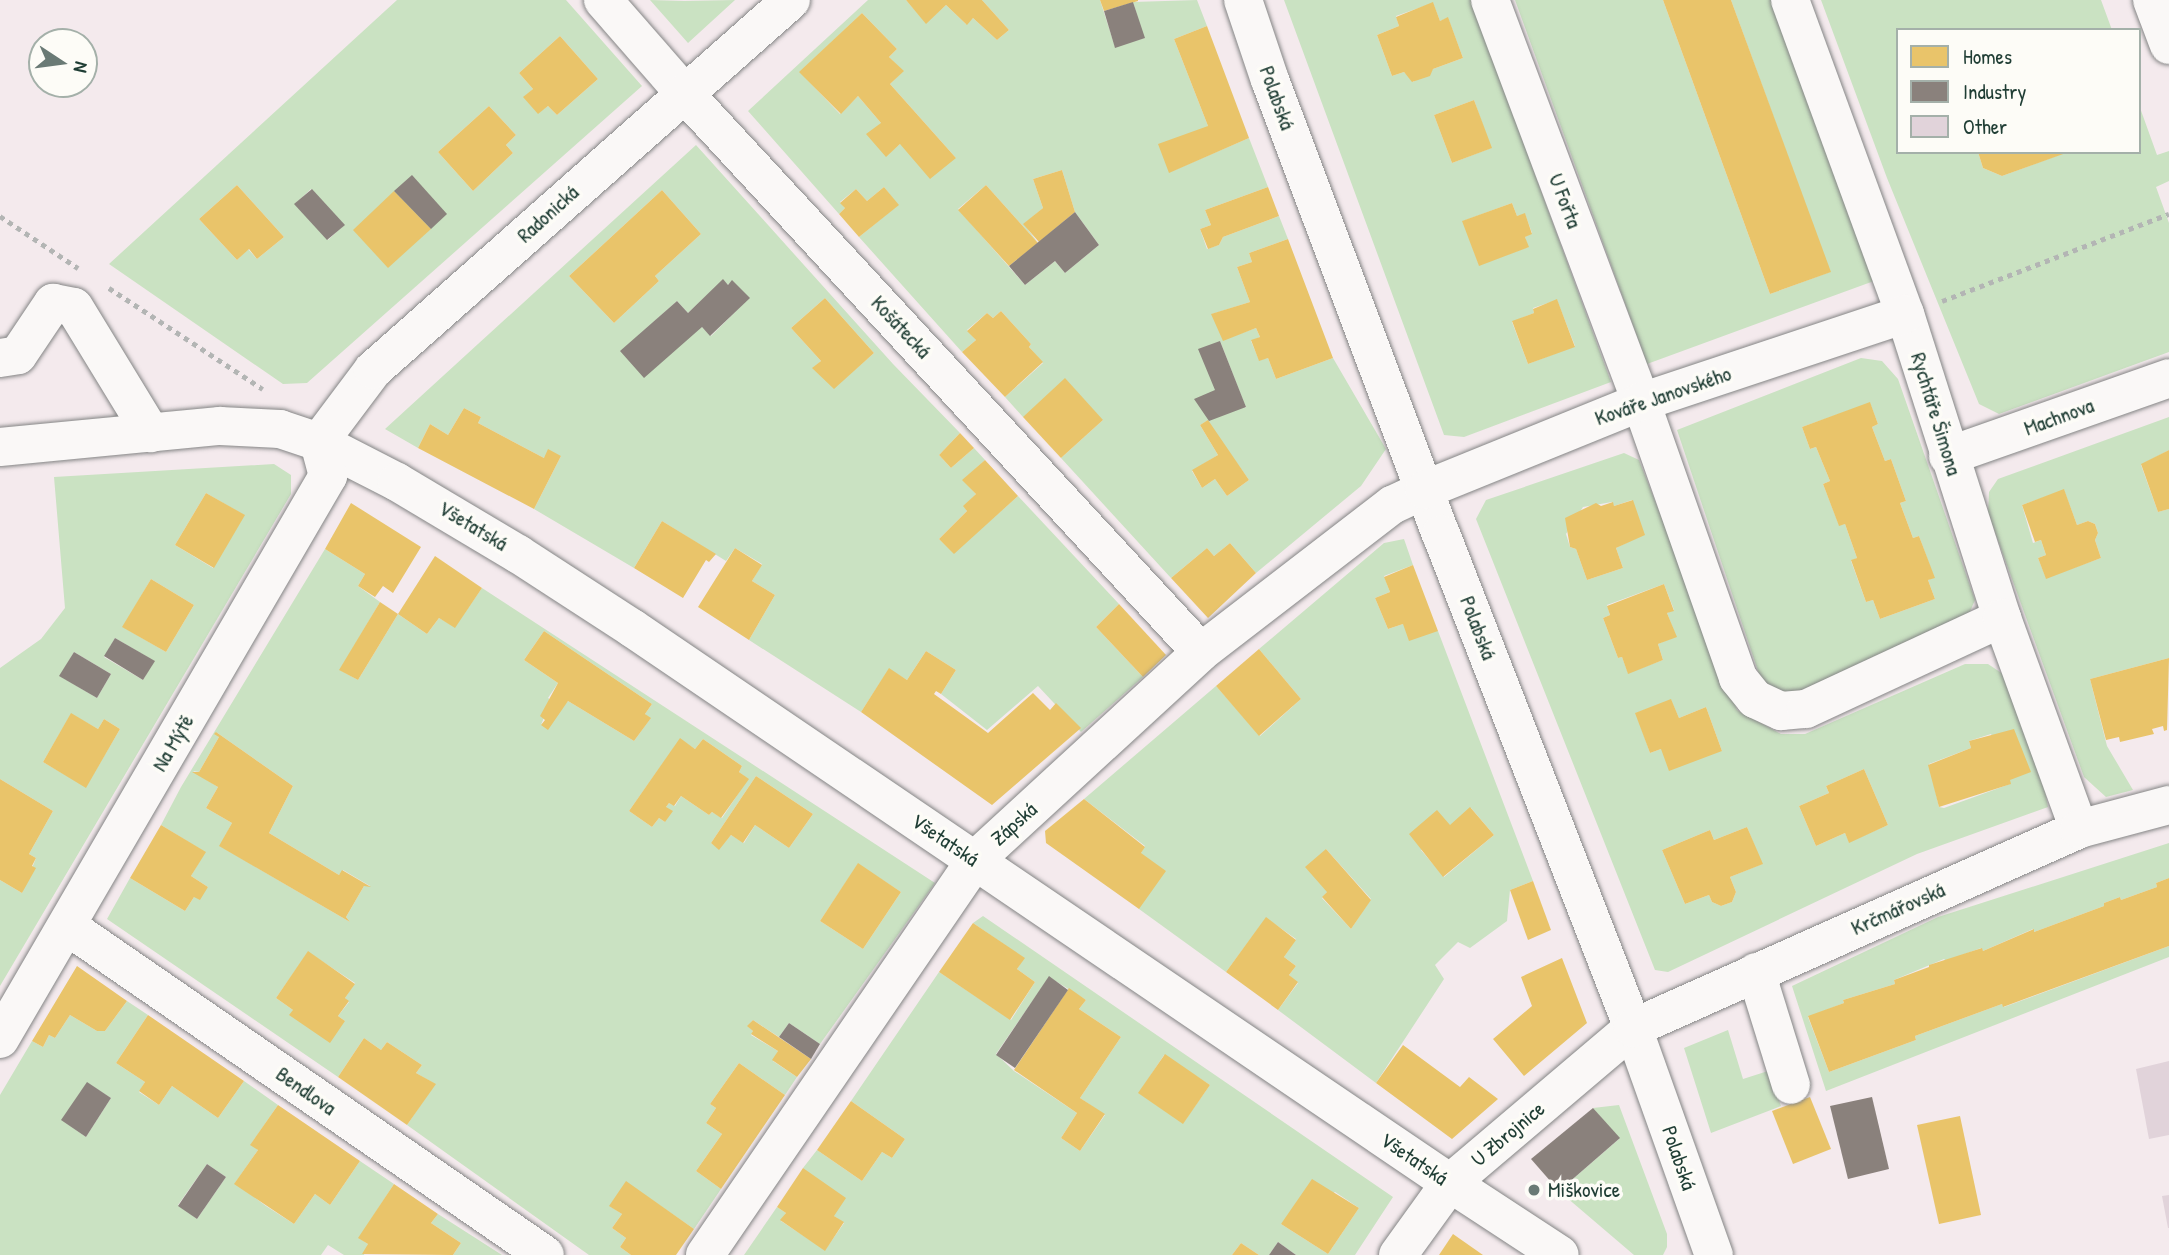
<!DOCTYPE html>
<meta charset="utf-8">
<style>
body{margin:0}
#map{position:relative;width:2169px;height:1255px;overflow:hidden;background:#f4eaed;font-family:"Patrick Hand",sans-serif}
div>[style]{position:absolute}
.green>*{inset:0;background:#cae2c2}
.homes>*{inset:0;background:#e9c46a}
.industry>*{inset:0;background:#8a817c}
.building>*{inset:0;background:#e1d3da}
.path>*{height:4.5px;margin-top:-2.25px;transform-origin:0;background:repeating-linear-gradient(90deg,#b3b5b4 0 5px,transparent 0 10px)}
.roads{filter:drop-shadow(0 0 2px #848585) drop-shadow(0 0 2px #848585)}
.minor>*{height:38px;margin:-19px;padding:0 19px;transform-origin:19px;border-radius:19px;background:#faf8f7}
.dots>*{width:19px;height:19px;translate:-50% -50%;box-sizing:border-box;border:4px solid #fdfcf7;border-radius:50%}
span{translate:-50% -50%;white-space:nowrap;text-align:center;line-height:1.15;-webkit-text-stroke:7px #fdfcf7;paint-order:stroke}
.street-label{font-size:21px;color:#1f3d34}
.poi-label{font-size:21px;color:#1f3d34}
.left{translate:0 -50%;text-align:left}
.legend{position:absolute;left:1896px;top:28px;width:245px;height:126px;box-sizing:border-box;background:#fdfcf7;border:2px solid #a4b0a9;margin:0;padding:9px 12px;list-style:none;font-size:21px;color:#1f3d34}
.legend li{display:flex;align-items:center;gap:14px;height:35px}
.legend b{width:35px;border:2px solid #a4b0a9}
.north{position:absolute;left:28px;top:28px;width:70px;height:70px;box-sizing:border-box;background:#fdfcf7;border:2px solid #a4b0a9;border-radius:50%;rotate:103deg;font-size:19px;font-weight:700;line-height:28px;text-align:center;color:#1f3d34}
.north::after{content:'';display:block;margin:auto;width:24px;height:32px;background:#6a7a75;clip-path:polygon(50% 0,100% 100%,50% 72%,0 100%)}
</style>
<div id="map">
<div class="green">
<i style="clip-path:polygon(evenodd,397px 0,566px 0,642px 86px,307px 383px,283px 384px,109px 264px,397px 0,560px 36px,598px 79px,557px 115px,548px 106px,538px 113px,524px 97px,533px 89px,519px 73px,560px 36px,397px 0,489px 106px,516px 135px,506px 145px,513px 153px,473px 191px,438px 152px,489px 106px,397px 0,237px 185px,284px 237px,257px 259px,248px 249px,237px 260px,199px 219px,237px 185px,397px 0,311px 189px,344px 225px,328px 240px,295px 204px,311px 189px)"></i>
<i style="clip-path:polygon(650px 0,684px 1px,735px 0,688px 43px)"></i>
<i style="clip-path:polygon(evenodd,868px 0,906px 0,926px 23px,946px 5px,966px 24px,973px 18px,997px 40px,1009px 30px,982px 0,1100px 0,1115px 47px,1144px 38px,1133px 2px,1197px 0,1207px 26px,1174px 39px,1208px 126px,1170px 172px,1249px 138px,1268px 187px,1205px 210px,1211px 225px,1200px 229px,1207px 249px,1219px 245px,1223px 237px,1279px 216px,1288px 239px,1249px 253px,1252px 262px,1237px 267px,1250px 302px,1212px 314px,1231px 337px,1256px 328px,1260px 337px,1251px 341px,1259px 360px,1268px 358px,1276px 379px,1333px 358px,1386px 449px,1361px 486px,1256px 573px,1230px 543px,1214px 556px,1207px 548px,1171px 578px,1061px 458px,1103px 420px,1023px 417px,1005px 397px,1043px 363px,1029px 347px,1031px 344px,1001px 311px,993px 318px,987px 313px,967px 330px,976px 340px,962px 352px,859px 237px,898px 205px,884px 187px,867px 201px,856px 189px,840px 202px,845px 208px,839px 214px,748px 111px,868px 0,862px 13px,897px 49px,889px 57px,903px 71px,890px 84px,956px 158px,900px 144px,886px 156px,881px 123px,858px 96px,840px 114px,800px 72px,862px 13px,868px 0,1062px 170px,1075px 212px,1099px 245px,1065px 273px,1055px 261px,1025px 285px,958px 209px,986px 185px,1038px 243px,1024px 224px,1043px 208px,1033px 179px,1062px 170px,868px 0,1220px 341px,1246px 408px,1215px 390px,1220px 341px,868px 0,1207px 421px,1249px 480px,1227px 496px,1215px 479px,1202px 488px,1192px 471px,1218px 455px,1200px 425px,1207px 421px)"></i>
<i style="clip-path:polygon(evenodd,1284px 0,1471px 0,1611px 382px,1464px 437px,1444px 435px,1284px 0,1433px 3px,1440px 21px,1448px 18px,1463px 58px,1433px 69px,1413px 82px,1404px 72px,1392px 76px,1377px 35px,1399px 26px,1396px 16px,1433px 3px,1284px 0,1474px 100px,1491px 148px,1452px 163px,1434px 115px,1474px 100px,1284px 0,1512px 203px,1517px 216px,1525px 214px,1532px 233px,1525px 237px,1528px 247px,1479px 265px,1463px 221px,1512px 203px,1284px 0,1557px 300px,1575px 346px,1528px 364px,1512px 322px,1534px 313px,1533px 308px,1557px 300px)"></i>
<i style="clip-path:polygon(1515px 0,1663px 0,1770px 294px,1830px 272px,1731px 0,1771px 0,1874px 281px,1647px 364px)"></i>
<i style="clip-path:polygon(1821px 0,2101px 0,2112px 30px,1898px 30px,1898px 152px,1978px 152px,1983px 168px,2002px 176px,2067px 152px,2139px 152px,2139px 105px,2157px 155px,2169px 151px,2169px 181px,2156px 187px,2169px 223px,2169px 352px,1999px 414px,1979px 404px,1887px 178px)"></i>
<i style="clip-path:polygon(evenodd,696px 145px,893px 364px,960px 433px,939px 455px,951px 468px,974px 448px,985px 460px,963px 480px,976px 494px,964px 506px,967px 511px,939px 539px,954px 553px,1018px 496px,1119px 604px,1096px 627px,1143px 677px,1081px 732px,1038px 686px,987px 730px,941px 694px,956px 670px,926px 651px,907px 680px,889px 669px,861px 712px,749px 640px,775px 595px,752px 581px,762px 564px,735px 548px,726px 561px,662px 521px,634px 568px,534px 509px,561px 456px,544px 458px,478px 423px,481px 417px,464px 408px,448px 435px,430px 424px,418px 448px,385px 429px,696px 145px,662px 190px,701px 234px,655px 276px,659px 281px,614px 323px,569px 276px,662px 190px,696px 145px,723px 280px,728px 285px,732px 281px,749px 298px,711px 336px,702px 327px,621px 351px,677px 301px,688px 313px,723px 280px,696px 145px,825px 298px,874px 353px,834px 388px,813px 368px,821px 361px,791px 328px,825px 298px)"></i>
<i style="clip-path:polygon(evenodd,1861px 358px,1882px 361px,1898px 379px,1975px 600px,1965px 623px,1803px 696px,1778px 697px,1760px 677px,1677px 430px,1861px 358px,1870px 403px,1878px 424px,1872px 427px,1885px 461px,1891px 459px,1906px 501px,1900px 503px,1913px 538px,1919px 536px,1934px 577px,1928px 580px,1935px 599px,1880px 619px,1873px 600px,1866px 602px,1851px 561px,1857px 558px,1845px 524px,1839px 525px,1823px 484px,1830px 481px,1816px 447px,1810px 449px,1802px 427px,1870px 403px)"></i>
<i style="clip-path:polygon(evenodd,2169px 417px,2169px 450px,2141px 465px,2158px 512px,2169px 509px,2169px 658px,2090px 679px,2107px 746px,2133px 790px,2106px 797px,2084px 777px,1988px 513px,1989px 492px,1998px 479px,2169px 417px,2064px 490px,2077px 525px,2088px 521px,2095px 524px,2098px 533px,2095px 540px,2101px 558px,2046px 578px,2038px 558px,2046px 555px,2041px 540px,2033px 543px,2022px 505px,2064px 490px)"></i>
<i style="clip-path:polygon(evenodd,1624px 453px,1639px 460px,1737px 710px,1781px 734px,1805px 734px,1965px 664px,1988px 664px,2003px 674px,2044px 786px,2048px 807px,1917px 854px,1668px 972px,1655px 970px,1476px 519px,1486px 500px,1624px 453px,1632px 500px,1644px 534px,1616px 548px,1623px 568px,1587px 580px,1576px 549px,1570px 547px,1566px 534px,1583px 507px,1612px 502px,1614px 506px,1632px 500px,1624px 453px,1664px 584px,1674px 610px,1667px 613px,1676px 636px,1658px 644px,1663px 660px,1628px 673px,1622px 657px,1618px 658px,1603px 618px,1610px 615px,1607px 605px,1664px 584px,1624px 453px,1671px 700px,1679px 718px,1706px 707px,1722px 751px,1661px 749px,1650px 753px,1636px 713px,1671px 700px,1624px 453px,1991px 734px,2010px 784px,1944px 808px,1939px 807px,1929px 764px,1971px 748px,1969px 741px,1991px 734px,1624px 453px,1864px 769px,1888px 825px,1849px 842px,1845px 833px,1816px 846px,1799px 806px,1829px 793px,1826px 786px,1864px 769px,1624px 453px,1747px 827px,1762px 864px,1730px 877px,1736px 892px,1732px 902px,1721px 906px,1712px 902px,1709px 895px,1685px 904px,1662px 850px,1710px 830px,1714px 840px,1747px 827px)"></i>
<i style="clip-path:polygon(evenodd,274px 464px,291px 475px,291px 494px,0 986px,0 880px,22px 893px,36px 858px,29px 854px,53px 811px,0 779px,0 668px,41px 639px,65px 608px,54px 477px,274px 464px,206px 493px,244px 515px,213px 568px,175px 545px,206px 493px,274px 464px,151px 579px,194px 605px,166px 652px,123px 627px,151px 579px,274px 464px,115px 638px,154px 661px,143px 680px,104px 657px,115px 638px,274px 464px,74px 652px,111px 674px,97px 698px,60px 676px,74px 652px,274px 464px,71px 714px,98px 729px,104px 719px,120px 729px,86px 787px,43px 762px,71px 714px)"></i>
<i style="clip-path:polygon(evenodd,1404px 539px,1413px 565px,1384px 576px,1390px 592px,1375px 598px,1388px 629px,1403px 624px,1438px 631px,1533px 881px,1510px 890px,1507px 921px,1470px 948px,1458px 942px,1435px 965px,1444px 979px,1376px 1083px,1278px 1010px,1298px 983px,1289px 975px,1296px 966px,1284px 957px,1296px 939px,1266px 918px,1226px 972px,1139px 909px,1141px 853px,1145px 846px,1084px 799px,1216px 686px,1260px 736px,1301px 699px,1259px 649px,1384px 543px,1404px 539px,1471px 808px,1494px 835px,1444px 877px,1421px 850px,1471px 808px,1404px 539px,1326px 849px,1371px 899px,1351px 929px,1322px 898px,1327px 892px,1326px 849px)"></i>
<i style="clip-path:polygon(evenodd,325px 549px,365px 574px,358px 586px,380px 602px,340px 670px,358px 680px,398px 614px,427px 634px,439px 618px,455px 627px,482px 588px,935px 883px,820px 1044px,789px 1023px,779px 1037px,753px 1020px,748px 1026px,753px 1031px,751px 1035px,778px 1051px,773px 1061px,797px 1077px,785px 1095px,739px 1063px,710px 1104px,716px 1108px,706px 1123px,722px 1134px,696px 1171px,721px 1189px,694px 1229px,626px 1182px,610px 1206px,622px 1214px,612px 1228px,626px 1238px,620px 1247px,631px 1255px,589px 1255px,407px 1125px,435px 1084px,416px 1073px,422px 1065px,387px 1042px,381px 1050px,364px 1038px,338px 1077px,107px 919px,130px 878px,185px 911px,194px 897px,208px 887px,191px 876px,205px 852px,161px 825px,181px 787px,325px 549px,544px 631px,652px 704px,645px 714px,650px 719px,634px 741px,568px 701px,541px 725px,551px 700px,548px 698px,558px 683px,524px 660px,544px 631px,325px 549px,216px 732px,293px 786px,269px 833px,339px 875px,343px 870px,370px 886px,364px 886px,346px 917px,350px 922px,220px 846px,232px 823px,206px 808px,218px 787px,193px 771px,199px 772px,219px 737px,216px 732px,325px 549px,680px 739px,695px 749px,703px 739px,742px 766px,739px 772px,748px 779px,722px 818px,712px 812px,709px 815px,681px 796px,675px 806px,669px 803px,666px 807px,665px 822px,659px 818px,652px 827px,629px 811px,680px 739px,325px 549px,756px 776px,813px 814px,789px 848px,755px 825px,744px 843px,731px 835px,719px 849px,711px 843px,756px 776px,325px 549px,858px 864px,901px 892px,863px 949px,820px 921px,858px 864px,325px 549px,308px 952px,355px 983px,345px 998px,349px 1002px,338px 1016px,345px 1021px,293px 1010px,276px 998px,308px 952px)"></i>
<i style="clip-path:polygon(2169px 843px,2169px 878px,2156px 883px,2157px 887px,2121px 900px,2120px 897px,2104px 903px,2104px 906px,2034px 932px,2033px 929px,1983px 951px,1981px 948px,1946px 961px,1944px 959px,1894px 980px,1895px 984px,1843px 1000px,1844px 1003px,1808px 1017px,1829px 1072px,1916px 1040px,1915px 1036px,2002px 1004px,2004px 1007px,2169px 946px,2169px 957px,1826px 1091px,1792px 986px,1938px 917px)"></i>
<i style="clip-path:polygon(evenodd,983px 916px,1393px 1197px,1355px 1255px,1296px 1255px,1278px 1242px,1269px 1255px,1259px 1255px,1241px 1243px,1232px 1255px,744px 1255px,777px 1207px,786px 1213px,781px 1221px,825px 1250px,844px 1223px,834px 1216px,803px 1168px,817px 1150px,862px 1181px,882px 1152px,892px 1158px,905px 1139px,851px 1101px,939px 972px,1011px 1020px,1035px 982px,1017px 969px,1024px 958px,973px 923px,983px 916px,1049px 977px,1086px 1000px,1079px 1009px,1121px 1037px,1080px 1098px,1105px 1115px,1080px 1151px,1061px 1138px,1077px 1113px,1014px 1071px,996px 1054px,1049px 977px,983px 916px,1164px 1055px,1210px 1085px,1183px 1123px,1139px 1093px,1164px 1055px,983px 916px,1335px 1192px,1359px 1208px,1328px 1254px,1281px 1224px,1335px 1192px)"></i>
<i style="clip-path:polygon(evenodd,127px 1001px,148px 1015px,116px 1063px,145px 1082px,139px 1092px,159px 1105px,172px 1086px,218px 1118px,244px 1081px,278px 1105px,251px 1144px,258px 1150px,235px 1183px,266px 1206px,294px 1224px,315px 1194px,330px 1205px,360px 1161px,394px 1184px,359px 1238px,368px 1244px,364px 1255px,344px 1255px,328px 1245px,321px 1255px,0 1255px,0 1095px,32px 1041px,43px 1047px,49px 1035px,55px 1038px,70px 1015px,97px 1031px,105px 1031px,127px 1001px,87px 1083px,111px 1098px,86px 1137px,62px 1120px,87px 1083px,127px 1001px,207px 1164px,226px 1177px,197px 1219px,178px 1205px,207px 1164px)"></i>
<i style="clip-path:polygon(1728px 1030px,1743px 1079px,1768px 1071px,1781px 1106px,1711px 1133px,1684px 1048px)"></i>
<i style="clip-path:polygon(1619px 1105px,1667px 1234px,1667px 1247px,1663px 1255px,1634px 1255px,1559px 1191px,1619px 1139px,1593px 1108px)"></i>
<i style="clip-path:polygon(438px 1214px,502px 1255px,453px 1255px,461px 1243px,431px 1223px)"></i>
</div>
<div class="homes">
<i style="clip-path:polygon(906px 0,982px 0,1009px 30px,997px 40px,973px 18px,967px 25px,946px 5px,926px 24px)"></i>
<i style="clip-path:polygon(1100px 0,1138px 0,1138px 1px,1104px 11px)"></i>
<i style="clip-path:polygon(1663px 0,1731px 0,1831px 272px,1770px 294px)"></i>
<i style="clip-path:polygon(1433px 2px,1440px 21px,1448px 17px,1463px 58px,1433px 69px,1430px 76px,1412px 82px,1404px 72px,1392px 76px,1377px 35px,1399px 26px,1396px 17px)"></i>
<i style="clip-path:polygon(862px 13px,897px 49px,889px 57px,904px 71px,890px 84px,956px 158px,930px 179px,900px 144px,886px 157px,866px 134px,881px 123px,858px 96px,841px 114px,799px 72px)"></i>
<i style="clip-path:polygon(1207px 26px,1249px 138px,1169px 173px,1158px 144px,1208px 126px,1174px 39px)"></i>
<i style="clip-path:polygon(560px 36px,598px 79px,557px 115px,548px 106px,538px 114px,523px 97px,533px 89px,519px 73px)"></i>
<i style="clip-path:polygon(1474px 100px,1492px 148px,1452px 163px,1434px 115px)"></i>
<i style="clip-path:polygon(489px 106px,516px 135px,506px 145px,513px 153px,473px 191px,438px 152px)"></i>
<i style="clip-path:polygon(1978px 152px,2066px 152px,2066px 153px,2002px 176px,1983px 168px)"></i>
<i style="clip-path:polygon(1062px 170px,1075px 212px,1039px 242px,1023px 224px,1043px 208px,1033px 179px)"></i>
<i style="clip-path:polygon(237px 185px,284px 237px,257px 259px,249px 249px,237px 260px,199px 219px)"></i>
<i style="clip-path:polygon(986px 185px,1038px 243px,1009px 266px,958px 210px)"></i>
<i style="clip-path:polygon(884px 187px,899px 205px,859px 237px,839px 214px,845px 208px,840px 203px,856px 189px,867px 201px)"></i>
<i style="clip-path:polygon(1268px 187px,1279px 216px,1223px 237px,1219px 245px,1208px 249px,1200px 229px,1211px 225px,1205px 210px)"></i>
<i style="clip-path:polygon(662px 190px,701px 234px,655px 276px,659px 281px,614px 323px,569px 276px)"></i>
<i style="clip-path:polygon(394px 191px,431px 229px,388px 268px,353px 230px)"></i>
<i style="clip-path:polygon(1512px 203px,1517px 216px,1525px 213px,1532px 234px,1525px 237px,1529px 247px,1479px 266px,1462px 221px)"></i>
<i style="clip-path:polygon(1288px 239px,1333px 358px,1276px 379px,1268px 358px,1259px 361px,1251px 340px,1260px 337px,1256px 328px,1223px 341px,1211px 314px,1250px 302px,1237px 267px,1252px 262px,1249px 253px)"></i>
<i style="clip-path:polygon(825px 298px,874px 353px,834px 389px,812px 368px,821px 361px,791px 328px)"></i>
<i style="clip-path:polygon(1557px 299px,1575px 347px,1528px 364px,1512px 321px,1534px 313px,1533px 309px)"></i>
<i style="clip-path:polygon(1001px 311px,1031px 344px,1029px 347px,1043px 362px,1005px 397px,962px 352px,976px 340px,967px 331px,987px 313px,993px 318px)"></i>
<i style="clip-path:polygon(1065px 378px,1103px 420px,1061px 458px,1023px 417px)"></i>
<i style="clip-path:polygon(1870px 402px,1878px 424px,1872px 427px,1885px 461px,1891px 459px,1906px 501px,1900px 503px,1913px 538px,1919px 536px,1935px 578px,1928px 580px,1935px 599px,1880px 619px,1873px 600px,1866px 602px,1851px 560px,1857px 558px,1845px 524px,1839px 526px,1823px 484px,1830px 481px,1816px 447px,1810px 449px,1802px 427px)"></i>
<i style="clip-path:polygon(464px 408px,481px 417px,478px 423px,544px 458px,548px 449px,561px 456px,534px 509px,418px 448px,430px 424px,448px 435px)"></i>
<i style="clip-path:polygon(1208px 420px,1249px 480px,1227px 496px,1215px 479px,1202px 488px,1192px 470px,1218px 455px,1200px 425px)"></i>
<i style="clip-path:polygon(960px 433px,974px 448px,951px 468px,939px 455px)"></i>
<i style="clip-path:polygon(2169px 450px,2169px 509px,2158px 512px,2141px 464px)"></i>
<i style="clip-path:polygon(985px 460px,1018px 496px,954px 554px,939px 539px,967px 511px,963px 506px,976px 494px,962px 480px)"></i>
<i style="clip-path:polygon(2064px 489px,2077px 525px,2088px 521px,2095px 524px,2098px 533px,2095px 540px,2101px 558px,2046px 579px,2038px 558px,2046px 555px,2041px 540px,2035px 542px,2022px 505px)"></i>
<i style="clip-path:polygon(206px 493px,245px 515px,214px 568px,175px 545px)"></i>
<i style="clip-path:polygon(1633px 500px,1645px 535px,1616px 548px,1623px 568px,1587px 580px,1576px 549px,1570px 547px,1565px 518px,1596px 503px,1601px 506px,1613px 502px,1614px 506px)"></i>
<i style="clip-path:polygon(351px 503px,421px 547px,393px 593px,383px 586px,375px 597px,358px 586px,365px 574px,325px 549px)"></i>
<i style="clip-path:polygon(662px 521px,716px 554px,709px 562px,706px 560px,683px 598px,634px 568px)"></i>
<i style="clip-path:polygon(1230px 543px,1256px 573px,1208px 618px,1171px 578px,1207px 548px,1214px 556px)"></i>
<i style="clip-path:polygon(735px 548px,762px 565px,752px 581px,775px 595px,749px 640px,698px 607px)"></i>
<i style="clip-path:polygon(435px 556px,482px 588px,455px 628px,439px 618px,427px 634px,398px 614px)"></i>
<i style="clip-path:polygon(1413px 565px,1438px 631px,1409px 641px,1403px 624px,1388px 629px,1375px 598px,1390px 592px,1384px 577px)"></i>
<i style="clip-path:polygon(151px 579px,194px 605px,166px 652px,122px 627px)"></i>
<i style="clip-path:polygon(1664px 584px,1674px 611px,1667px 613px,1677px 637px,1658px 644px,1663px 660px,1628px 674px,1622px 657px,1618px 658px,1603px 618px,1610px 615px,1607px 606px)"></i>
<i style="clip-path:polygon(380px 602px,398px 614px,358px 680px,339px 670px)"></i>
<i style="clip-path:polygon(1119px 604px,1166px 655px,1143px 677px,1096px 627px)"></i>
<i style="clip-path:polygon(544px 631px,652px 704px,645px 714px,651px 718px,634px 741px,568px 701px,548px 730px,541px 725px,545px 720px,540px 716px,558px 683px,524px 660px)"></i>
<i style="clip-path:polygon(1259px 649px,1301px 699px,1259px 736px,1216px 686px)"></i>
<i style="clip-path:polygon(926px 651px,956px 670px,941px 694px,936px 691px,934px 694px,988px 733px,1033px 693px,1050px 710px,1056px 703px,1081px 728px,992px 805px,861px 712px,889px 668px,907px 680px)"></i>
<i style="clip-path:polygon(2169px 658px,2167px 730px,2164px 731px,2163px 726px,2152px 729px,2154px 734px,2120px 742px,2119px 737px,2106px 740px,2090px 679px)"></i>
<i style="clip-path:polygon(1671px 699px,1679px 718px,1706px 707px,1722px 751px,1669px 771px,1661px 749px,1650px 753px,1635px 713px)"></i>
<i style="clip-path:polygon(71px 713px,98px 729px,104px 719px,120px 729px,86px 788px,43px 762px)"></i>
<i style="clip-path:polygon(2014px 729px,2031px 772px,2010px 780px,2011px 784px,1939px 807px,1928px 765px,1971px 748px,1969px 741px)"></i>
<i style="clip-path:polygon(216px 732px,293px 786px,269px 833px,339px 875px,342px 870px,371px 887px,364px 886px,346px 917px,350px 922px,219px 846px,232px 823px,206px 808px,218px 787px,192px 772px,199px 772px,219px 737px,214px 734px)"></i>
<i style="clip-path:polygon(680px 738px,695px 749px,703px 739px,742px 766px,739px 772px,749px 779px,721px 818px,712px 812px,709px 815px,681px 796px,674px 806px,669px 803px,666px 807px,673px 811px,665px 822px,659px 818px,652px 827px,629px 811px)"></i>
<i style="clip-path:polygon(1864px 769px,1888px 825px,1849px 843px,1845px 833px,1816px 846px,1799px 806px,1829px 793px,1826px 786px)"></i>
<i style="clip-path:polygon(756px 776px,813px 814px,789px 848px,755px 825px,743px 843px,731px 835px,719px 850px,711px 843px)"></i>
<i style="clip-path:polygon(0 779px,53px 811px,29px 854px,36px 858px,32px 866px,36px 868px,22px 893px,0 880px)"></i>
<i style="clip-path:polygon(1084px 799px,1145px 847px,1141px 853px,1166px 871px,1139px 909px,1046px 843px,1045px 831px)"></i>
<i style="clip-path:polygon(1470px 807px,1494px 835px,1443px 877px,1409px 834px,1437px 810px,1450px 825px)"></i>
<i style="clip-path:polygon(161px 825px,206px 852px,191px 876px,208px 887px,200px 900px,194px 897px,185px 911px,130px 878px)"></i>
<i style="clip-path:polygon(1747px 827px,1763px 864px,1730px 877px,1736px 892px,1732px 902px,1721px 906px,1712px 902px,1709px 895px,1685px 904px,1662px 850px,1710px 830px,1714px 840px)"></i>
<i style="clip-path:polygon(1326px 849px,1371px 900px,1351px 929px,1322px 897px,1327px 892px,1305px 867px)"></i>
<i style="clip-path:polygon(858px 863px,901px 892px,863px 949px,820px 921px)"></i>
<i style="clip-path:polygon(2169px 878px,2169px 946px,2003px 1007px,2002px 1004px,1915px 1036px,1916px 1040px,1829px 1072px,1808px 1016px,1844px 1003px,1843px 1000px,1895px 984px,1894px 980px,1929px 967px,1929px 965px,1982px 948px,1983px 951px,2034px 929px,2034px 932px,2104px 906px,2104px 903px,2120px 897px,2121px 900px,2157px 887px,2156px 883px)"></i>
<i style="clip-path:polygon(1533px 881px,1551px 930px,1528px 940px,1510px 890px)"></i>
<i style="clip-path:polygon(1266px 917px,1296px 940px,1284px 957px,1296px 966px,1289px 975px,1298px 982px,1278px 1010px,1226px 972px)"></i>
<i style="clip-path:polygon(973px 923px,1025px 958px,1017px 969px,1035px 982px,1010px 1020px,939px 972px)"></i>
<i style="clip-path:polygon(308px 951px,355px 984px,345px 998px,349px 1001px,338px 1016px,345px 1021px,330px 1043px,289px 1015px,293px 1010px,276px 998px)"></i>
<i style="clip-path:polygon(1562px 958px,1587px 1023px,1524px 1076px,1493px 1039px,1532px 1006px,1521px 977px)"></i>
<i style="clip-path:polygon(77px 966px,127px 1001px,105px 1031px,97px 1031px,70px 1015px,55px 1038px,49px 1035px,43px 1047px,32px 1041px)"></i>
<i style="clip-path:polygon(1069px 988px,1086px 1000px,1079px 1009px,1121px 1037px,1080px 1098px,1105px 1114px,1080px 1151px,1061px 1138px,1077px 1113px,1014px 1070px)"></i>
<i style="clip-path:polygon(148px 1015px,244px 1081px,218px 1118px,172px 1086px,159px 1105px,139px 1091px,145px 1082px,116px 1063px)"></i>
<i style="clip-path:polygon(753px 1020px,811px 1059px,797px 1077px,772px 1060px,778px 1051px,751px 1034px,753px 1031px,747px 1026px)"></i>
<i style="clip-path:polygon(364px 1038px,381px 1050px,387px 1042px,422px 1065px,416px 1073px,436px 1084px,407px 1125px,338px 1077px)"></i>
<i style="clip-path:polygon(1403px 1045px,1460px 1087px,1469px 1077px,1498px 1099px,1452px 1139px,1376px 1083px)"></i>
<i style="clip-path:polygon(1165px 1054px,1210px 1085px,1183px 1124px,1138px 1093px)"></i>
<i style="clip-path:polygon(739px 1063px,785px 1095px,721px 1189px,696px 1171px,722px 1134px,706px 1123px,716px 1108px,710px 1104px)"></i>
<i style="clip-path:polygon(1810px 1097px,1831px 1149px,1793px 1164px,1772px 1111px)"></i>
<i style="clip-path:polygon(851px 1101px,905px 1139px,892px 1158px,882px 1152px,862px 1181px,817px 1150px)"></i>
<i style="clip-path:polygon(278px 1105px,360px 1161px,330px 1205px,315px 1194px,294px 1224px,234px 1184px,258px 1150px,250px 1145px)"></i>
<i style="clip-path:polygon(1960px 1116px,1981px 1215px,1939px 1224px,1917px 1125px)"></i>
<i style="clip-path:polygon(803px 1168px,846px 1198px,834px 1216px,844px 1222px,825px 1251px,780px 1220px,786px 1213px,777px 1207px)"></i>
<i style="clip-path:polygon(1312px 1179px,1359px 1208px,1328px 1254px,1281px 1224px)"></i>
<i style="clip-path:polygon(626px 1181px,694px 1229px,676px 1255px,631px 1255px,620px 1247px,626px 1238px,612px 1228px,622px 1214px,609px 1206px)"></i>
<i style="clip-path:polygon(394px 1184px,438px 1214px,431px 1223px,461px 1243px,453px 1255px,362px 1254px,368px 1244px,358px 1238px)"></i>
<i style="clip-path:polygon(1453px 1234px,1483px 1255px,1439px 1255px)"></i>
<i style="clip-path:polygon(1241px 1243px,1259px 1255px,1232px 1255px)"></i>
</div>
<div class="industry">
<i style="clip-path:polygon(1133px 2px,1145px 38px,1115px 48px,1104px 11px)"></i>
<i style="clip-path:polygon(412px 175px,447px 214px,431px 229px,394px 191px)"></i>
<i style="clip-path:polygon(312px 189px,345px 225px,327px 240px,294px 204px)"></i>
<i style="clip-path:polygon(1075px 212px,1099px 245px,1065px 273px,1055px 261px,1025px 285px,1009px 266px)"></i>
<i style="clip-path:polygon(723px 279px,728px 285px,732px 280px,750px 298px,710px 336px,702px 327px,644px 378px,620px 351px,677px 301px,688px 313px)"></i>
<i style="clip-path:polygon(1220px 341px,1246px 407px,1209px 421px,1194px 399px,1215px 390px,1198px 349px)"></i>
<i style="clip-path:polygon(115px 638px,155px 661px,143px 680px,104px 656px)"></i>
<i style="clip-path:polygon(74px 652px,111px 674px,97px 698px,59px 676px)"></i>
<i style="clip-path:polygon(1049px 976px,1068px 990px,1015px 1068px,996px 1055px)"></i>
<i style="clip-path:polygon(789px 1023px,820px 1044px,811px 1059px,779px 1037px)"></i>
<i style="clip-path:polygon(87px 1082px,111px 1098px,86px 1137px,61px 1120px)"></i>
<i style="clip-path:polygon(1872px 1097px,1889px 1169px,1848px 1179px,1830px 1106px)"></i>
<i style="clip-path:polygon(1593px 1108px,1620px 1138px,1559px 1191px,1531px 1159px)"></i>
<i style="clip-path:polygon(207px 1164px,226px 1177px,197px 1219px,178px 1206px)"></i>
<i style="clip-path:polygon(1278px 1242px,1296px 1255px,1269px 1255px)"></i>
</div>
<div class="building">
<i style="clip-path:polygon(2169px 1061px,2169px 1135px,2149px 1139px,2136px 1069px)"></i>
<i style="clip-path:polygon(2169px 1195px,2169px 1228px,2168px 1228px,2162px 1196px)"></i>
</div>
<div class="path">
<i style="left:0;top:216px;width:94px;rotate:33.7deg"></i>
<i style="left:109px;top:288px;width:184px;rotate:33.3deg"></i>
<i style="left:1942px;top:301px;width:243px;rotate:-21deg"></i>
</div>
<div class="roads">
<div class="minor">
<i style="left:603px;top:0;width:123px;rotate:48.9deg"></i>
<i style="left:684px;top:93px;width:761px;rotate:47.24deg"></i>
<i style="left:1243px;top:0;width:84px;rotate:71.4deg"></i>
<i style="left:1270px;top:80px;width:485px;rotate:69.4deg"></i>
<i style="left:1441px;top:534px;width:530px;rotate:68.76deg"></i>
<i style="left:1633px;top:1028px;width:241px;rotate:70.4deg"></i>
<i style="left:1490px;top:0;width:429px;rotate:69.4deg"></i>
<i style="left:1641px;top:402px;width:293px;rotate:70.6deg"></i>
<i style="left:1738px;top:678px;width:27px;rotate:51deg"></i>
<i style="left:1755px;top:699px;width:29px;rotate:25deg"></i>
<i style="left:1781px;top:711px;width:25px;rotate:-5deg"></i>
<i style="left:1806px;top:709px;width:216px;rotate:-24.9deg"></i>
<i style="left:1790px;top:0;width:334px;rotate:69.9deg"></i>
<i style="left:1905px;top:314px;width:319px;rotate:72.3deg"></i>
<i style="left:2002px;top:618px;width:225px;rotate:70deg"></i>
<i style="left:2152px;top:0;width:48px;rotate:69.3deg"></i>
<i style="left:0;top:358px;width:18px;rotate:-9deg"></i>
<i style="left:18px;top:355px;width:63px;rotate:-56.1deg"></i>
<i style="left:53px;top:303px;width:21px;rotate:11deg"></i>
<i style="left:74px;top:307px;width:148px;rotate:58.6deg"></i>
<i style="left:319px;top:442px;width:90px;rotate:-53.1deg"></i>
<i style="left:373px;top:370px;width:558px;rotate:-41.51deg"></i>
<i style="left:0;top:447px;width:221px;rotate:-5.5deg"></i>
<i style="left:220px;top:426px;width:60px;rotate:2.9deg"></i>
<i style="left:280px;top:429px;width:41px;rotate:18.4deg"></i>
<i style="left:319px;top:442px;width:88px;rotate:27.1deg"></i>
<i style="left:397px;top:482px;width:141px;rotate:30.8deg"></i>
<i style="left:518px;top:554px;width:136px;rotate:33deg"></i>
<i style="left:632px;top:628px;width:989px;rotate:34.16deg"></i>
<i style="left:1450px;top:1183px;width:131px;rotate:33.2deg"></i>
<i style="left:1948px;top:456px;width:234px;rotate:-19.4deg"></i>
<i style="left:67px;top:926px;width:580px;rotate:34.54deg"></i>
<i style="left:1756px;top:972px;width:118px;rotate:72.8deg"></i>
<i style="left:0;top:1039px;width:652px;rotate:-59.78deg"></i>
<i style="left:328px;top:476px;width:35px;rotate:-105deg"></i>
<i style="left:705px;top:1255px;width:478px;rotate:-55.6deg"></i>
<i style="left:975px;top:860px;width:307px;rotate:-42.6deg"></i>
<i style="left:1201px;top:652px;width:241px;rotate:-37.6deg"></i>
<i style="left:1392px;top:505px;width:35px;rotate:-25deg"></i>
<i style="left:1424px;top:490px;width:234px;rotate:-22.1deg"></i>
<i style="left:1641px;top:402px;width:278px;rotate:-18.4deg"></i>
<i style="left:1398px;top:1255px;width:89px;rotate:-54.2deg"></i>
<i style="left:1450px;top:1183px;width:240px;rotate:-40.3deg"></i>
<i style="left:1633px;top:1028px;width:488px;rotate:-24deg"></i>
<i style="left:2079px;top:829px;width:93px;rotate:-14.9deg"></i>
</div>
</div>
<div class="dots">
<i style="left:1534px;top:1190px;background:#6a7a75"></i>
</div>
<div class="street-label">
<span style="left:1277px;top:98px;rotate:70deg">Polabská</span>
<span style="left:1565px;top:201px;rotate:69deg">U Fořta</span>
<span style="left:548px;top:214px;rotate:-42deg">Radonická</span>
<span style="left:901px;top:327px;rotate:47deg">Košátecká</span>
<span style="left:1663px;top:396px;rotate:-19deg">Kováře Janovského</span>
<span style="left:1936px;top:414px;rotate:73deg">Rychtáře Šimona</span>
<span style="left:2059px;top:417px;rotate:-20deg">Machnova</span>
<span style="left:473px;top:526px;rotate:31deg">Všetatská</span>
<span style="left:1478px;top:628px;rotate:69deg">Polabská</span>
<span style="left:173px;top:743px;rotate:-60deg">Na Mýtě</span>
<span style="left:1014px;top:824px;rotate:-42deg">Zápská</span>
<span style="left:945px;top:840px;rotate:34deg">Všetatská</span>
<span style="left:1898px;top:909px;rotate:-24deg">Krčmářovská</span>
<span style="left:306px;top:1091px;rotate:35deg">Bendlova</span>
<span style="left:1508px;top:1134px;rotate:-40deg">U Zbrojnice</span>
<span style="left:1679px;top:1158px;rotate:71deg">Polabská</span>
<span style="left:1414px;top:1159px;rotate:34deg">Všetatská</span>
</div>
<div class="poi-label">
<span class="left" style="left:1548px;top:1190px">Miškovice</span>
</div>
<ul class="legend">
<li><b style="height:19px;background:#e9c46a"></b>Homes</li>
<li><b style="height:19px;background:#8a817c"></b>Industry</li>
<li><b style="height:19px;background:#e1d3da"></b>Other</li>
</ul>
<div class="north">N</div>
</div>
